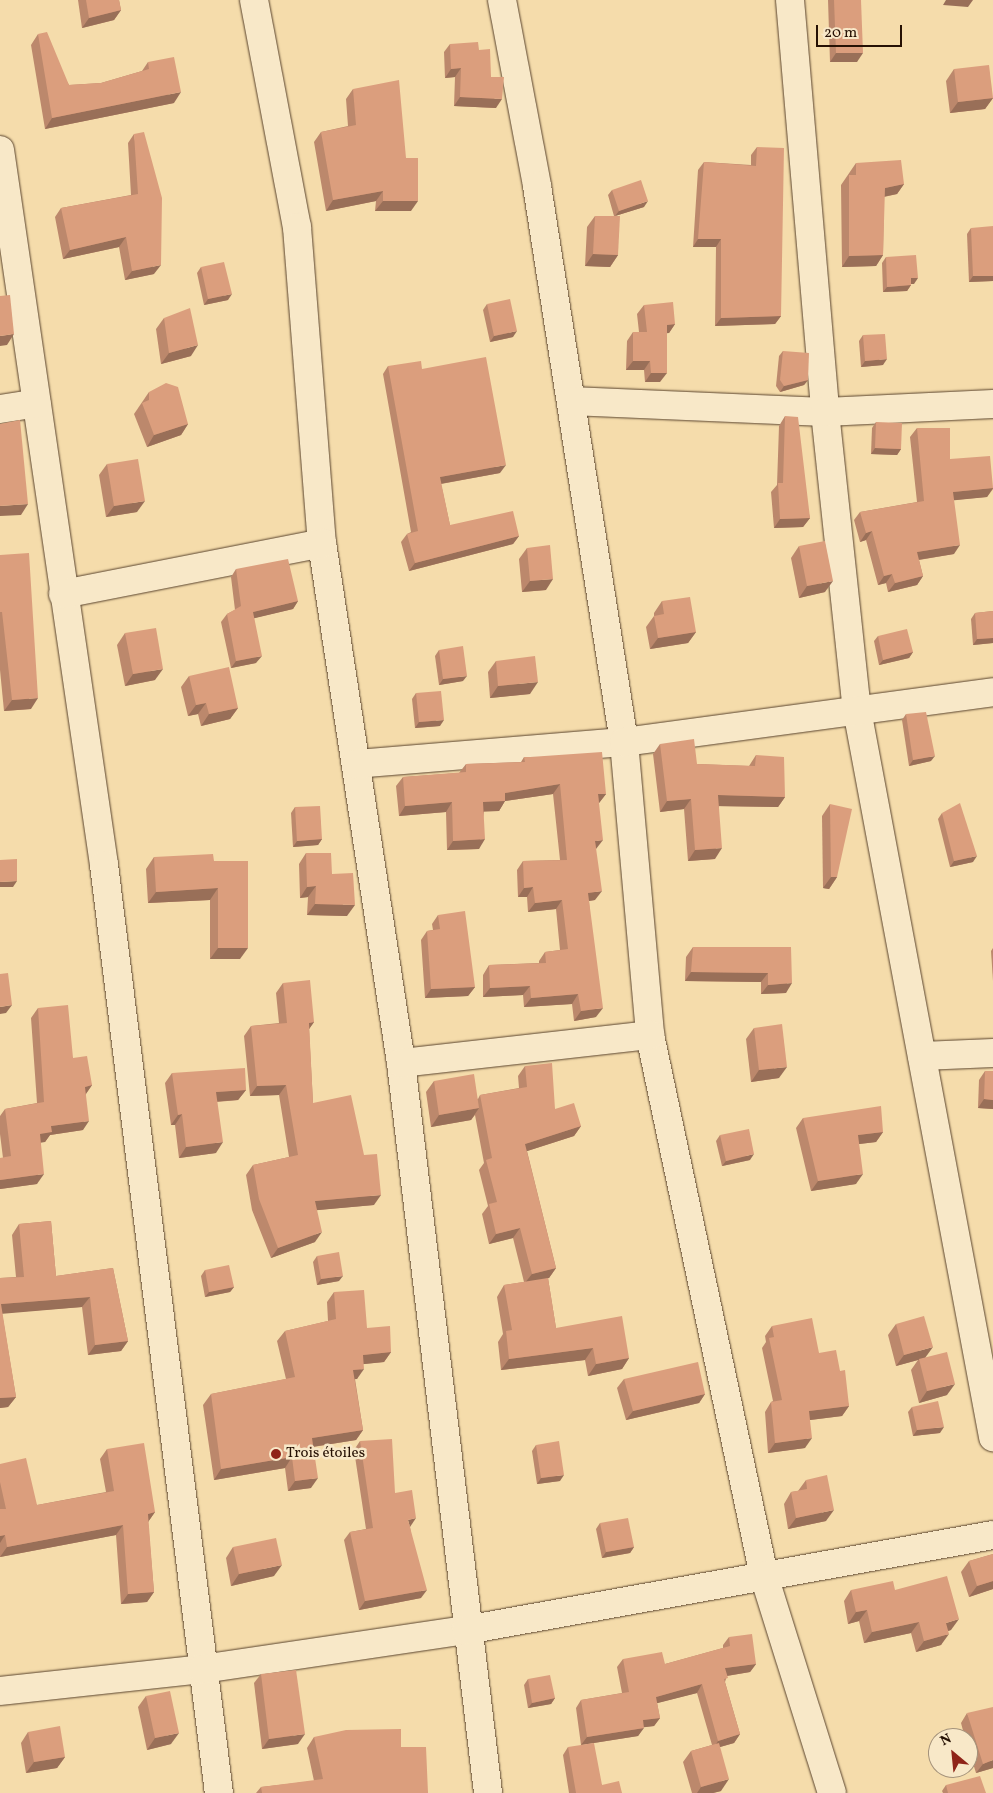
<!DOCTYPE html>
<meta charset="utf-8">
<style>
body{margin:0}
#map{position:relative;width:993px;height:1793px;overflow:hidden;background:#f5dcab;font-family:Vollkorn,serif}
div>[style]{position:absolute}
.roads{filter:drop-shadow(0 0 1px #5a442e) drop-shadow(0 0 1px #5a442e)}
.minor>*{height:28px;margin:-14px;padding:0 14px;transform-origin:14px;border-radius:14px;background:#f8e8c8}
.wall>*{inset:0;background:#bc886c}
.shaded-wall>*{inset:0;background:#996f58}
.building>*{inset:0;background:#db9e7d}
.dots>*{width:14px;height:14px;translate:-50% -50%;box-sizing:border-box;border:2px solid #f8e8c8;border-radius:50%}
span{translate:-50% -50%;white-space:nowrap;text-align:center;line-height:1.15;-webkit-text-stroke:5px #f8e8c8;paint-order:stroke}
.poi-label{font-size:15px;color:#261104}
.left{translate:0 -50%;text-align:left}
.north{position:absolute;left:928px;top:1728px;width:50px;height:50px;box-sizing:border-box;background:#f8e8c8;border:1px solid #a4927a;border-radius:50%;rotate:332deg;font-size:14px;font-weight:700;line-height:20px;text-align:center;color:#261104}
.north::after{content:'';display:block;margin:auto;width:18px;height:22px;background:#8f2418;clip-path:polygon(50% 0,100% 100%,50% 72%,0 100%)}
.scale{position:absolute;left:816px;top:25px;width:86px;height:22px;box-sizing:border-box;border:2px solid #261104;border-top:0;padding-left:6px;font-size:15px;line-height:18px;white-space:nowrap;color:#261104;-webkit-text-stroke:4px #f8e8c8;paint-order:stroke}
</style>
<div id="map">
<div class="roads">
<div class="minor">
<i style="left:254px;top:0;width:231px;rotate:79.3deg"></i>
<i style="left:297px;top:227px;width:317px;rotate:85.5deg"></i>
<i style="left:322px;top:543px;width:526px;rotate:81.36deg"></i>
<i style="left:401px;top:1063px;width:735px;rotate:83.2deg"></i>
<i style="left:502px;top:0;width:189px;rotate:79.3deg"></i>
<i style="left:537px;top:186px;width:563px;rotate:81.11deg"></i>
<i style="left:624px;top:742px;width:294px;rotate:84.9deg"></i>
<i style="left:650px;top:1035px;width:553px;rotate:78.1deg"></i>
<i style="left:764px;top:1576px;width:227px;rotate:72.6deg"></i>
<i style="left:790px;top:0;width:413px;rotate:85.1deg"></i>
<i style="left:825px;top:412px;width:300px;rotate:83.9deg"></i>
<i style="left:857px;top:710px;width:740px;rotate:79.4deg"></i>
<i style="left:0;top:150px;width:723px;rotate:81.72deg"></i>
<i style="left:104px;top:865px;width:935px;rotate:82.94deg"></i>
<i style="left:571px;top:401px;width:254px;rotate:2.5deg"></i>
<i style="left:825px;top:412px;width:168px;rotate:-2.7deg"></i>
<i style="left:0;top:409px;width:37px;rotate:-9deg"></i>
<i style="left:63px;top:594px;width:264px;rotate:-11.1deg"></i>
<i style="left:356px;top:764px;width:269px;rotate:-4.7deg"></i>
<i style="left:624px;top:742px;width:372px;rotate:-7.7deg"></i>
<i style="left:922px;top:1056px;width:71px;rotate:-2.4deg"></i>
<i style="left:401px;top:1063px;width:251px;rotate:-6.4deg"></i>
<i style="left:0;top:1691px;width:203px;rotate:-6.2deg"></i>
<i style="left:202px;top:1669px;width:267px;rotate:-8.4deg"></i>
<i style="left:466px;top:1630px;width:535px;rotate:-10.22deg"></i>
</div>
</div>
<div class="wall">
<i style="clip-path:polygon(78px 0,119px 0,121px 10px,114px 20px,82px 28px)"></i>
<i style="clip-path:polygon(828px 0,861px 0,857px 62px,830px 62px)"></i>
<i style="clip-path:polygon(38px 34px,69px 85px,101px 83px,142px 71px,148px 62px,174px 103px,45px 129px,31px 45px)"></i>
<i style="clip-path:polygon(450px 44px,479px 50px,491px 77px,496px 108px,454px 106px,455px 77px,445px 78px,444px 52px)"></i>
<i style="clip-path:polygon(954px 69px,993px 98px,985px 109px,950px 113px,946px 81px)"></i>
<i style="clip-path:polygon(353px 89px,406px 158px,411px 211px,375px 211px,376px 201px,326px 211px,314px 142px,321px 132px,348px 126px,346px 99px)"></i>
<i style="clip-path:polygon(134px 134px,154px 274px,125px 280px,119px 247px,63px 259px,55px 217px,61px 208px,131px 195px,128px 143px)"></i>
<i style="clip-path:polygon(757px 147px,781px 316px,775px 324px,715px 326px,716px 247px,693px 247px,698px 170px,704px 162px,751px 165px,751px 155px)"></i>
<i style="clip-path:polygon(856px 163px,904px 184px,897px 194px,884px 197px,883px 255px,876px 266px,842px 267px,841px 185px)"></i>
<i style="clip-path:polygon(612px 190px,644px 207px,615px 216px,618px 255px,610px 267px,585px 266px,587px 227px,595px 216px,614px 216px,608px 195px)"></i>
<i style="clip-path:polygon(971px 228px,993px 281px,969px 282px,967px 234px)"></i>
<i style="clip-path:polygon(886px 257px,914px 284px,911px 284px,911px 285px,907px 291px,883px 292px,882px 263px)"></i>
<i style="clip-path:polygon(201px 267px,228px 300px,204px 305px,197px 273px)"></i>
<i style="clip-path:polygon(487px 304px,513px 337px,490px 342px,483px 310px)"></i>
<i style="clip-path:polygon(644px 305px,675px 324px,669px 333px,667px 333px,660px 382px,645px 382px,644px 370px,626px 370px,627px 341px,633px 332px,639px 332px,637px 314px)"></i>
<i style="clip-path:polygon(164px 318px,191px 356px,161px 364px,156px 329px)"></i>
<i style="clip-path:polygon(863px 335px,883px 365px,861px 367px,859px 341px)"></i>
<i style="clip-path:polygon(783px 351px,808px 380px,804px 385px,780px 392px,776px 386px,779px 356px)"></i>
<i style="clip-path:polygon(388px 366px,422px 369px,500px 473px,441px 484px,450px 525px,519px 536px,513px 544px,409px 571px,401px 542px,407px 534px,411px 532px,383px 374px)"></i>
<i style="clip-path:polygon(149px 392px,188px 424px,181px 435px,147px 447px,134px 414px)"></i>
<i style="clip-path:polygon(785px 416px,810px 518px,803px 527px,774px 528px,771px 492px,777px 485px,779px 426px)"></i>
<i style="clip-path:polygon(876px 422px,901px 449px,897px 455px,871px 454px,872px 428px)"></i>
<i style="clip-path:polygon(917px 428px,950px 459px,993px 488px,993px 489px,987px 497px,954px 500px,954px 554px,919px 560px,923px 576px,917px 585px,888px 592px,886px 583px,878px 585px,866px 540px,860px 542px,854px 520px,860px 512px,917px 502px,910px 437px)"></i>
<i style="clip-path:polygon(107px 464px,137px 512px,106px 517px,99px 475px)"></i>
<i style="clip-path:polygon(799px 546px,825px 592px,799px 598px,791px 558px)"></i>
<i style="clip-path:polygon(527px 548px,546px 590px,522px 592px,519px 559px)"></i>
<i style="clip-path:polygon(0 555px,31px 709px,4px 711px,0 670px)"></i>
<i style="clip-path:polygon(236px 569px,298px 601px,293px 609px,254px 618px,256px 663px,231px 668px,221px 622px,227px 614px,235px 610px,231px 577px)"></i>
<i style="clip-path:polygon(662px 601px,696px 632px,688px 643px,650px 649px,646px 627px,654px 616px,654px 613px)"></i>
<i style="clip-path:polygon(993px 611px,993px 643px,973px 645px,971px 619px,975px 613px)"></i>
<i style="clip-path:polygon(125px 633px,155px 680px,125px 686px,117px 645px)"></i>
<i style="clip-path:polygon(878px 636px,913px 652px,909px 658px,879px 665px,874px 641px)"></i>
<i style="clip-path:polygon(439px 650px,463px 681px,439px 685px,435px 656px)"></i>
<i style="clip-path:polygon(496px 661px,530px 694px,490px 698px,488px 672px)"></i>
<i style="clip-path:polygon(189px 676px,238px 708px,230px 719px,201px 726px,198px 714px,188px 716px,181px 687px)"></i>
<i style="clip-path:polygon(416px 693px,440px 726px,415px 728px,412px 699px)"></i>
<i style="clip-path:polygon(906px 714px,931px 761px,909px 766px,902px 720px)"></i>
<i style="clip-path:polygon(660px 744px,697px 764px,749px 766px,756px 755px,785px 797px,778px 807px,719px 806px,715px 859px,688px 861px,684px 809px,660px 812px,653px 754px)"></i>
<i style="clip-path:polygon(524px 757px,606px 794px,599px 803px,596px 849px,595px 900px,589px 901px,596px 1017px,574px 1021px,572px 1004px,524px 1007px,523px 995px,483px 997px,483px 975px,489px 965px,539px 963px,539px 961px,545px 952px,560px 950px,556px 909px,528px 912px,527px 897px,518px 897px,517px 870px,523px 861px,560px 860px,553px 794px,505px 801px,499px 811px,484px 811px,479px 849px,447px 850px,446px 812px,399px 816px,396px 786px,403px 777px,459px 773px,466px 764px,521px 762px)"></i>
<i style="clip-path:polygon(830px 804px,837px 877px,829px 889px,823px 888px,822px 816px)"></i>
<i style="clip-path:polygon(295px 807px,322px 839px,318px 845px,293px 847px,291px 813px)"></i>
<i style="clip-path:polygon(942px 813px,973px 862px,950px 867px,938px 819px)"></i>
<i style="clip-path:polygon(306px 853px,332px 874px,347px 916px,307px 915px,308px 897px,300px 898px,299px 864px)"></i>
<i style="clip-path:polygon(154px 857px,214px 861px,240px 959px,210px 959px,210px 900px,148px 903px,146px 869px)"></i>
<i style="clip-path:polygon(438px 915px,475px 987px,468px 996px,425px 998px,421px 940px,427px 931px,433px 930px,432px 924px)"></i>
<i style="clip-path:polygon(693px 947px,791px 947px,786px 993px,761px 994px,761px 982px,685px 981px,686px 957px)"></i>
<i style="clip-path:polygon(993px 948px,993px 981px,991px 951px)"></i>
<i style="clip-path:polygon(283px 983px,314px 1022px,309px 1029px,313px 1103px,374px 1205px,317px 1210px,315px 1242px,271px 1258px,252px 1210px,246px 1175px,253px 1165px,289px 1157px,279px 1095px,250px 1096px,244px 1036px,251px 1026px,279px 1023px,276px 993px)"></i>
<i style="clip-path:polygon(38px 1008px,92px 1085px,86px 1094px,83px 1130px,50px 1135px,45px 1142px,41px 1142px,37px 1184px,0 1189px,0 1158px,3px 1158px,0 1134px,0 1116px,5px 1109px,37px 1103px,31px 1018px)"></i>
<i style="clip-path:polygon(754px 1028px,779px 1078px,751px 1082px,746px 1039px)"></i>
<i style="clip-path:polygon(525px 1066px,555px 1109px,581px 1126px,574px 1136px,527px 1151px,556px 1268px,549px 1278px,548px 1278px,556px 1328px,629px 1358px,622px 1369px,588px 1376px,585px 1360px,501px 1370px,498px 1342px,503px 1334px,497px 1297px,504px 1285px,524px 1282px,513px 1238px,489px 1244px,482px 1214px,488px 1206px,479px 1170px,484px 1163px,475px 1115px,471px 1120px,431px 1127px,426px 1092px,434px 1081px,478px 1099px,480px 1095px,519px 1088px,518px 1076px)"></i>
<i style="clip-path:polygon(985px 1071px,993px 1071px,993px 1109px,978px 1108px,979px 1080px)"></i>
<i style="clip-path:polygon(172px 1073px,246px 1090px,238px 1100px,217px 1102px,216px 1153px,179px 1158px,175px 1125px,171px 1125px,165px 1083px)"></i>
<i style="clip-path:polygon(803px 1118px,883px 1132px,876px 1142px,859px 1144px,856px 1184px,811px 1191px,796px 1128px)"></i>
<i style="clip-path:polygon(720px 1135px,750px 1160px,722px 1166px,716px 1141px)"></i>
<i style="clip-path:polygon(51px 1221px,56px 1276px,113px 1268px,128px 1341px,121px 1351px,88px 1355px,82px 1307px,2px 1313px,16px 1397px,8px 1407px,0 1408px,0 1278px,16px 1277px,12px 1235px,19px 1224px)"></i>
<i style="clip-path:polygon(317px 1256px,339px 1281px,317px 1285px,313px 1262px)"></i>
<i style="clip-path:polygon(205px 1270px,234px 1287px,230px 1292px,205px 1297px,201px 1276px)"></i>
<i style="clip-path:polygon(334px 1292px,367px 1328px,391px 1352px,384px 1362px,363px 1364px,357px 1379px,355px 1379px,363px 1430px,356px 1440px,313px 1447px,311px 1488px,288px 1491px,285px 1468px,214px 1480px,203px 1405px,211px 1394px,286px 1379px,277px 1341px,285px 1331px,328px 1321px,327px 1302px)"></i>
<i style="clip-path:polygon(896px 1324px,925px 1357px,947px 1395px,919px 1403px,911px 1370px,918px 1360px,896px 1366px,888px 1335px)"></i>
<i style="clip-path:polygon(772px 1326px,819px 1353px,840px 1371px,849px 1406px,842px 1416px,810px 1420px,805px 1448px,768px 1453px,765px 1412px,771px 1402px,773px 1401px,762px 1348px,766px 1342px,765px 1336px)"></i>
<i style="clip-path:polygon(624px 1379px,705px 1394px,699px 1403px,626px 1420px,617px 1388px)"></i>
<i style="clip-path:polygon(912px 1407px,940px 1433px,913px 1436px,908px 1412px)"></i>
<i style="clip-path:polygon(360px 1441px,395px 1493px,410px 1527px,421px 1598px,359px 1610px,344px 1540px,350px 1532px,366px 1529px,354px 1450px)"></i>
<i style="clip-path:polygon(536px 1445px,560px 1481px,537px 1484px,532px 1451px)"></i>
<i style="clip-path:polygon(107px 1449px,155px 1512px,148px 1522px,154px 1592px,147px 1602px,121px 1604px,116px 1535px,0 1557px,0 1464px,37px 1505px,106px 1492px,100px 1459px)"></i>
<i style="clip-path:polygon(806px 1480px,826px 1521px,788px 1529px,784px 1504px,791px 1492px,798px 1491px)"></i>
<i style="clip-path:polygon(600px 1523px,634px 1547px,630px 1553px,602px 1558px,596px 1529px)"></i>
<i style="clip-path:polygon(233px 1547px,274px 1576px,231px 1586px,226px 1558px)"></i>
<i style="clip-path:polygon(993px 1554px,993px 1589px,969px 1597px,961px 1572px,969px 1561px)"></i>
<i style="clip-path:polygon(851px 1590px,895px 1590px,951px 1630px,948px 1631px,941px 1645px,916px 1652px,911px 1633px,864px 1643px,859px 1621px,848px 1624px,844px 1601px)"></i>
<i style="clip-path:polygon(729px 1637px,756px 1664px,750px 1672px,727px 1676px,725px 1682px,740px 1734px,734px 1743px,720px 1747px,721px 1791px,713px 1793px,692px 1793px,683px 1762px,691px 1751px,712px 1745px,697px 1693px,657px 1703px,660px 1718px,654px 1726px,644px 1727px,638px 1736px,581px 1745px,576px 1708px,581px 1700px,622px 1693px,617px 1667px,623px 1659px,665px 1664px,723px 1648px,723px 1645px)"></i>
<i style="clip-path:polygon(261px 1674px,298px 1744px,262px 1749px,254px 1683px)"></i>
<i style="clip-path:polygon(528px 1679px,555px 1698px,551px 1704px,528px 1708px,524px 1685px)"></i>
<i style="clip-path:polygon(146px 1696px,171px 1744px,147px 1750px,138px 1707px)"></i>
<i style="clip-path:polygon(967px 1713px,993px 1768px,976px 1773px,968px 1747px,968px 1738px,965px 1738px,961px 1723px)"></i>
<i style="clip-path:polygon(28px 1732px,65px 1757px,57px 1768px,26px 1773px,21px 1743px)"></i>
<i style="clip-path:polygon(314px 1737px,401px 1747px,428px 1793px,256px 1793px,261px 1787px,314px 1781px,307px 1748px)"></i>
<i style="clip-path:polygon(568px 1747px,602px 1785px,622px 1793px,569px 1793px,563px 1755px)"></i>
<i style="clip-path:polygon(946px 1785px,986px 1793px,943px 1793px,942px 1791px)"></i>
</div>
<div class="shaded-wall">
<i style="clip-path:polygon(946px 0,973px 0,968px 7px,943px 5px)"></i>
<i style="clip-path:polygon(121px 10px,114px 20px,82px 28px,89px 18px)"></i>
<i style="clip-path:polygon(836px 53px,863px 53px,857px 62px,830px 62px)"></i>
<i style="clip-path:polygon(461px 68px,455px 77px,445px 78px,451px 69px)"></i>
<i style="clip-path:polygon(181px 92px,174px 103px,45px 129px,52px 118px)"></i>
<i style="clip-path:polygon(460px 97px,502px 99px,496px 108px,454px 106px)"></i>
<i style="clip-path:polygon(993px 98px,985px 109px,950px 113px,958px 102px)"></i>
<i style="clip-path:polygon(904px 184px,897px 194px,877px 198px,885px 188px)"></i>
<i style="clip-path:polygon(383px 191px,376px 201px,326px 211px,333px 200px)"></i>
<i style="clip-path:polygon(383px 201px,418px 201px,411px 211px,375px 211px)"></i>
<i style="clip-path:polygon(648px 201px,644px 207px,615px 216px,619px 211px)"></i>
<i style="clip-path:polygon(126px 237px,119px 247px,63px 259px,70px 250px)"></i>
<i style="clip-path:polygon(698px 239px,721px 239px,716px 247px,693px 247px)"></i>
<i style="clip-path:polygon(593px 254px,618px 255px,610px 267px,585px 266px)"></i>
<i style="clip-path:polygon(883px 255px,876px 266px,842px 267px,849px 256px)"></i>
<i style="clip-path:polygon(161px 265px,154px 274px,125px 280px,132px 271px)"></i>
<i style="clip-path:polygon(973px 276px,993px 276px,993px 281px,969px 282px)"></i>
<i style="clip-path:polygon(911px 278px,918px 278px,914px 284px,907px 284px)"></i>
<i style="clip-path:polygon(911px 285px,907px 291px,883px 292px,887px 287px)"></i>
<i style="clip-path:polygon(232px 294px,228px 300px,204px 305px,208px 299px)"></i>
<i style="clip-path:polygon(781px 316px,775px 324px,715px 326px,721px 318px)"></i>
<i style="clip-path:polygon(675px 324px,669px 333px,660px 334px,667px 325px)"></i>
<i style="clip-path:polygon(517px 331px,513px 337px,490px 342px,494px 336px)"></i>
<i style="clip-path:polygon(14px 334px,7px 345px,0 346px,0 336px)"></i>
<i style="clip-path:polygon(198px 345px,191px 356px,161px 364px,169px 353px)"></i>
<i style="clip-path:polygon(887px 359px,883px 365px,861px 367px,865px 361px)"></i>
<i style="clip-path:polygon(633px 361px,650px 361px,644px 370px,626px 370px)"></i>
<i style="clip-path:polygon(651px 373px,667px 373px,660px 382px,645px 382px)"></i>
<i style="clip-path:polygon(808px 380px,804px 385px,780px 392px,784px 386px)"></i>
<i style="clip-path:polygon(188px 424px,181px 435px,147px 447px,154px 435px)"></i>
<i style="clip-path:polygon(875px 448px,901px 449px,897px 455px,871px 454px)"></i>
<i style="clip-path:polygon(506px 465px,500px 473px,434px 485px,440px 477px)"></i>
<i style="clip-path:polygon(993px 488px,987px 497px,947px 501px,953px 492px)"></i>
<i style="clip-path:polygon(145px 501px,137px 512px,106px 517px,114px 506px)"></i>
<i style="clip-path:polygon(28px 504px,21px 515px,0 516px,0 506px)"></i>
<i style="clip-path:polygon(810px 518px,803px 527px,774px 528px,780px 519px)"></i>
<i style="clip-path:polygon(872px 531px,866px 540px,860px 542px,866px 533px)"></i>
<i style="clip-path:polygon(519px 536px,513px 544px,409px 571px,415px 563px)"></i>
<i style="clip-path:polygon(960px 545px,954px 554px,911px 561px,917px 552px)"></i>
<i style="clip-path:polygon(892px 574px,886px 583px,878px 585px,884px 576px)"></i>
<i style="clip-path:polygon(923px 576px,917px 585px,888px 592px,895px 583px)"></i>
<i style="clip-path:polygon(553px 579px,546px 590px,522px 592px,530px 581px)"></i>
<i style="clip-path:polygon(833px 581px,825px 592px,799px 598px,807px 586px)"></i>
<i style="clip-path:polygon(298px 601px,293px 609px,247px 620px,253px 612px)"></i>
<i style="clip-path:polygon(696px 632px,688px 643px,650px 649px,658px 638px)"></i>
<i style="clip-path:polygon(993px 638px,993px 643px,973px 645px,977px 639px)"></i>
<i style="clip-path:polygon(913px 652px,909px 658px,879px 665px,883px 660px)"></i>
<i style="clip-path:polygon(262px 656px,256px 663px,231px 668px,236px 661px)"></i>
<i style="clip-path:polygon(163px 669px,155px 680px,125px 686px,133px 674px)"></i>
<i style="clip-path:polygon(467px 676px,463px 681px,439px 685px,443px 679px)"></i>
<i style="clip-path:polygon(538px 682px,530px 694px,490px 698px,498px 686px)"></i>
<i style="clip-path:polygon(38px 698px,31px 709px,4px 711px,12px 700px)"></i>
<i style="clip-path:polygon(206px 703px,198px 714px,188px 716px,196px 705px)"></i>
<i style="clip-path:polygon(238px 708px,230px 719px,201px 726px,209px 714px)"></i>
<i style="clip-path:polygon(444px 720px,440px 726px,415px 728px,419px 722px)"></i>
<i style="clip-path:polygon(935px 756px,931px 761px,909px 766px,913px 760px)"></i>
<i style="clip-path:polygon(560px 784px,553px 794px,505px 801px,499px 811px,477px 812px,483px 802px,505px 793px)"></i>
<i style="clip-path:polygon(598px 794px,606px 794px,599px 803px)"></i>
<i style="clip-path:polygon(718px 795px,785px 797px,778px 807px,711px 806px)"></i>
<i style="clip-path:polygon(691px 799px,684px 809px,660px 812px,667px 801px)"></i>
<i style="clip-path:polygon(452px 802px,446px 812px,399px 816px,405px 806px)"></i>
<i style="clip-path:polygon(322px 839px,318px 845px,293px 847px,297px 841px)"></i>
<i style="clip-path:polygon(485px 839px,479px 849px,447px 850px,453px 841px)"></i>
<i style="clip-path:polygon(603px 840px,596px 849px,595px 841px)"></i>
<i style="clip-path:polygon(722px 848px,715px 859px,688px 861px,695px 850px)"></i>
<i style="clip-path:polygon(977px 856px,973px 862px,950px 867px,954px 861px)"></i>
<i style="clip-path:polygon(831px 877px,837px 877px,829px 889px,823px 888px)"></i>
<i style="clip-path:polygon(17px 881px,13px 887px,0 887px,0 882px)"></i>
<i style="clip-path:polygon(316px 886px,308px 897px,300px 898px,307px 887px)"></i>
<i style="clip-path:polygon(533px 887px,527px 897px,518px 897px,524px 888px)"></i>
<i style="clip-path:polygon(218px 888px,210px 900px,148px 903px,156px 892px)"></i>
<i style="clip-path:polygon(602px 891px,595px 900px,582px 902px,588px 893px)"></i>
<i style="clip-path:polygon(562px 900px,556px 909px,528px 912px,535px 903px)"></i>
<i style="clip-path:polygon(315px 904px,355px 905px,347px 916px,307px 915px)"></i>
<i style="clip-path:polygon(218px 948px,248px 948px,240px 959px,210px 959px)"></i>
<i style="clip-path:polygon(691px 972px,768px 973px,761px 982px,685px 981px)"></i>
<i style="clip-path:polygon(792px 983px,786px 993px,761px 994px,768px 985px)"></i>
<i style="clip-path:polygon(530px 986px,523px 995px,483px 997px,490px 988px)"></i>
<i style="clip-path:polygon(475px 987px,468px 996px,425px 998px,431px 989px)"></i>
<i style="clip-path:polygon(578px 994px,572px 1004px,524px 1007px,531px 998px)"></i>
<i style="clip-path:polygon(12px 1005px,6px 1013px,0 1014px,0 1007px)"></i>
<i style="clip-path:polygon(603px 1008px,596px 1017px,574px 1021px,581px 1011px)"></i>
<i style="clip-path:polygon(314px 1022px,307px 1032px,309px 1023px)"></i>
<i style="clip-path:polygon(787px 1067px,779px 1078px,751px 1082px,759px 1070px)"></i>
<i style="clip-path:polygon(92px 1085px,85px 1095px,85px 1087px)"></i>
<i style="clip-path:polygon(286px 1085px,279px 1095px,250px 1096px,257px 1086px)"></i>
<i style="clip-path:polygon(246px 1090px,238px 1100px,209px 1102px,216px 1092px)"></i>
<i style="clip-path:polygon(984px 1099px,993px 1100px,993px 1109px,978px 1108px)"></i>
<i style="clip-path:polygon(479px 1108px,471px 1120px,431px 1127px,439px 1115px)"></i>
<i style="clip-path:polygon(182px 1114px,175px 1125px,171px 1125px,178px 1115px)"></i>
<i style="clip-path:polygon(89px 1121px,83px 1130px,50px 1135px,45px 1142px,33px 1144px,40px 1134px,51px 1126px)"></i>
<i style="clip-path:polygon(581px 1126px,574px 1136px,518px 1154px,525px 1144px)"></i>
<i style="clip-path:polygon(883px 1132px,876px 1142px,851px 1145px,858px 1135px)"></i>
<i style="clip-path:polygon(223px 1142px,216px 1153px,179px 1158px,186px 1147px)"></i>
<i style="clip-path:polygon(754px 1154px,750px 1160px,722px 1166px,726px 1161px)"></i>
<i style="clip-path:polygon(44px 1174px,37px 1184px,0 1189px,0 1180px)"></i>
<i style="clip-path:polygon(863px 1174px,856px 1184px,811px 1191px,818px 1181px)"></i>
<i style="clip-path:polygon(381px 1195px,374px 1205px,308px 1211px,315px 1201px)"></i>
<i style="clip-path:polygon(520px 1228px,513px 1238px,489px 1244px,496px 1234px)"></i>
<i style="clip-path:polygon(322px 1232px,315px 1242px,271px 1258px,278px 1248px)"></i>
<i style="clip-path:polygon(556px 1268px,549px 1278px,524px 1284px,532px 1274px)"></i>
<i style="clip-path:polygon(343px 1276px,339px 1281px,317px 1285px,321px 1279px)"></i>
<i style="clip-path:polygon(234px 1287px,230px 1292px,205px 1297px,209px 1292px)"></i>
<i style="clip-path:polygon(90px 1297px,82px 1307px,0 1314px,1px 1304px)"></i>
<i style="clip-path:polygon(128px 1341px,121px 1351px,88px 1355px,95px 1345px)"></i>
<i style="clip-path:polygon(933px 1347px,925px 1358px,896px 1366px,904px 1355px)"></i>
<i style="clip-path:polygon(593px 1348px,585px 1360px,501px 1370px,509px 1359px)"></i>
<i style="clip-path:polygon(391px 1352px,384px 1362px,355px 1365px,363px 1355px)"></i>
<i style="clip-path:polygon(629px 1358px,622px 1369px,588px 1376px,596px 1364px)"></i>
<i style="clip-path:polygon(364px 1369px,357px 1379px,346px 1380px,353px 1370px)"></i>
<i style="clip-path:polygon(955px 1384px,947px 1395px,919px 1403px,927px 1391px)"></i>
<i style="clip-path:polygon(705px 1394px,699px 1403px,626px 1420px,633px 1411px)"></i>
<i style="clip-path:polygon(16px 1397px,8px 1407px,0 1408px,0 1398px)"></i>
<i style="clip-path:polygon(849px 1406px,842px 1416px,802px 1421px,809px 1411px)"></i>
<i style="clip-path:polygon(944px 1427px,940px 1433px,913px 1436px,917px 1430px)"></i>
<i style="clip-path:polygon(363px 1430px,356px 1440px,305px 1448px,312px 1438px)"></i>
<i style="clip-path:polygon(812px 1438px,805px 1448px,768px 1453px,775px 1443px)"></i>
<i style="clip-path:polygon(292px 1457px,285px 1468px,214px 1480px,221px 1469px)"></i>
<i style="clip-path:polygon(564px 1475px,560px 1481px,537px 1484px,541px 1478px)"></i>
<i style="clip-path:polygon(318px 1478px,311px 1488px,288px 1491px,295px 1481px)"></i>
<i style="clip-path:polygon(834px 1510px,826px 1521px,788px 1529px,796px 1518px)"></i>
<i style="clip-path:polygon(155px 1512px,148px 1522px,148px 1514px)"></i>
<i style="clip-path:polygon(416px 1518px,410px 1527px,408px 1520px)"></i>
<i style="clip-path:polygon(123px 1525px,116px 1535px,0 1557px,7px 1547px)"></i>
<i style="clip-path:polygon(5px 1535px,0 1543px,0 1536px)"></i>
<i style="clip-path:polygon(634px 1547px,630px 1553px,602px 1558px,606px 1552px)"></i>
<i style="clip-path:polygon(282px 1565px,274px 1576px,231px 1586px,239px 1574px)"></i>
<i style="clip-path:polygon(993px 1581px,993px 1589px,969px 1597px,977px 1586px)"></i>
<i style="clip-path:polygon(427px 1590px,421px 1598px,359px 1610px,365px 1601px)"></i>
<i style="clip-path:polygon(154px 1592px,147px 1602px,121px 1604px,128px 1594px)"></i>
<i style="clip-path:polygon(867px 1610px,859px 1621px,848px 1624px,856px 1612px)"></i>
<i style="clip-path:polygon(959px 1619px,951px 1630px,938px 1634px,946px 1623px)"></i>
<i style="clip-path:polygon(919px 1622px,911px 1633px,864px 1643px,872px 1632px)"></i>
<i style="clip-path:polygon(949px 1634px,941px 1645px,916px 1652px,924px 1641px)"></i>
<i style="clip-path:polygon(756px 1664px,750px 1672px,720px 1677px,725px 1668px)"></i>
<i style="clip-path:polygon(702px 1684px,697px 1693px,650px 1705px,656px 1697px)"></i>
<i style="clip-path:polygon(555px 1698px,551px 1704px,528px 1708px,532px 1703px)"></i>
<i style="clip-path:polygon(660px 1718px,654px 1726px,638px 1728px,643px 1720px)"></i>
<i style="clip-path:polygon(644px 1728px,638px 1736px,581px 1745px,587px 1737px)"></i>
<i style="clip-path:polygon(179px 1733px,171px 1744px,147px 1750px,155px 1738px)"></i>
<i style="clip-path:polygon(305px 1734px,298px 1744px,262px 1749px,269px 1739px)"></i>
<i style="clip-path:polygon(740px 1734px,734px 1743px,713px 1749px,718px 1741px)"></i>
<i style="clip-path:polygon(65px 1757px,57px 1768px,26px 1773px,34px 1762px)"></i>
<i style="clip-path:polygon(993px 1760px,993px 1768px,976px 1773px,983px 1764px)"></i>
<i style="clip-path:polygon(729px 1779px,721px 1791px,713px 1793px,697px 1793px,701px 1787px)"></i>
</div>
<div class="building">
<i style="clip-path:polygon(86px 0,119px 0,121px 10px,89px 18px)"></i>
<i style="clip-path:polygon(834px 0,861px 0,863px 53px,836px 53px)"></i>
<i style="clip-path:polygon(47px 32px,69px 85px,101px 83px,149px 69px,148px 62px,174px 57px,181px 92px,52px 118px,38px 34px)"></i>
<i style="clip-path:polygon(478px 42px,479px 50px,490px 49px,491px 77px,504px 77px,502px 99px,460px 97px,461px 68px,451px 69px,450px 44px)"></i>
<i style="clip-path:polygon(989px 65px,993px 98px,958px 102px,954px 69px)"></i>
<i style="clip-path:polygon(399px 80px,406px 158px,418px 158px,418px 201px,383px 201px,383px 191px,333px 200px,321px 132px,356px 125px,353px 89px)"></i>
<i style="clip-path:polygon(144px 132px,162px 198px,161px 265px,132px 271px,126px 237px,70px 250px,61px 208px,138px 194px,134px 134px)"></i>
<i style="clip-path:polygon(757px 147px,784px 148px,781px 316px,721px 318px,721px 239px,698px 239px,704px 162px,756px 166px)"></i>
<i style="clip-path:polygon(901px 160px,904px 184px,885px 188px,883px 255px,849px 256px,849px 175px,856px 175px,856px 163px)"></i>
<i style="clip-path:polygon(641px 180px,648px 201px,619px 211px,612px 190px)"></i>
<i style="clip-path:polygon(595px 216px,620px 216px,618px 255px,593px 254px)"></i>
<i style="clip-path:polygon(993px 226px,993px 276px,973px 276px,971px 228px)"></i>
<i style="clip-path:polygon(916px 255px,918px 278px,911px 278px,911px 285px,887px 287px,886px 257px)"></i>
<i style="clip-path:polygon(224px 262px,232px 294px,208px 299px,201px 267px)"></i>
<i style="clip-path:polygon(10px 295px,14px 334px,0 336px,0 296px)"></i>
<i style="clip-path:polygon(510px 299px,517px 331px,494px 336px,487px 304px)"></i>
<i style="clip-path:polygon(673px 302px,675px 324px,667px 325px,667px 373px,651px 373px,650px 361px,633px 361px,633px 332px,647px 332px,644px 305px)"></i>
<i style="clip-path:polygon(190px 308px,198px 345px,169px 353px,164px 318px)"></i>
<i style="clip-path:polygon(885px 334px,887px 359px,865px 361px,863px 335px)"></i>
<i style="clip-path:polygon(783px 351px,809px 353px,808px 380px,784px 386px,780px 380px)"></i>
<i style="clip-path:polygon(486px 357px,506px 465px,440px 477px,450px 525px,513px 511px,519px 536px,415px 563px,407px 534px,418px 531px,388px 366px,421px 361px,422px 369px)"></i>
<i style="clip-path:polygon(166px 383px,178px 387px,188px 424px,154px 435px,142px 403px,149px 400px,149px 392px)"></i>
<i style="clip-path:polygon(785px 416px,798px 417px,810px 518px,780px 519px,778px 483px,783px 483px)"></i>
<i style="clip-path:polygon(20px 420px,28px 504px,0 506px,0 424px)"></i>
<i style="clip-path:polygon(876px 422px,902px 423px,901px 449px,875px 448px)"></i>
<i style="clip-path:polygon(917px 428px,950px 428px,950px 459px,990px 456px,993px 488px,953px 492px,960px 545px,917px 552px,923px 576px,895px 583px,892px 574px,884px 576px,872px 531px,866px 533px,860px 512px,924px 501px)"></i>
<i style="clip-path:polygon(138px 459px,145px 501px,114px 506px,107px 464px)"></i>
<i style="clip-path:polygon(825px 541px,833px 581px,807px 586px,799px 546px)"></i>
<i style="clip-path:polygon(550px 545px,553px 579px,530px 581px,527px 548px)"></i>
<i style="clip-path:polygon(29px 553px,38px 698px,12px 700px,2px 612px,0 612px,0 555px)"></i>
<i style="clip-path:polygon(288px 559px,298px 601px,253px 612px,262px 656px,236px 661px,227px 614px,241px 606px,236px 569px)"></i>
<i style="clip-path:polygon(690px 597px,696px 632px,658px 638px,654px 616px,664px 614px,662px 601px)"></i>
<i style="clip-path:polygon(993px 611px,993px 638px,977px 639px,975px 613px)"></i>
<i style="clip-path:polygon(156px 628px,163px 669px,133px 674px,125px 633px)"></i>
<i style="clip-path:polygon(907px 629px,913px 652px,883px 660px,878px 636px)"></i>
<i style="clip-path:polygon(463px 646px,467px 676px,443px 679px,439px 650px)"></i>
<i style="clip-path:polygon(535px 656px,538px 682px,498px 686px,496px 661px)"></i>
<i style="clip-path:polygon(229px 667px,238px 708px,209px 714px,206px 703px,196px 705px,189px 676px)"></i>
<i style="clip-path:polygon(441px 691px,444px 720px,419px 722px,416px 693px)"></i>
<i style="clip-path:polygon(926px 712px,935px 756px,913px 760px,906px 714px)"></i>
<i style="clip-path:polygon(694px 739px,697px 764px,755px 766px,756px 755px,784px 757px,785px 797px,718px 795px,722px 848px,695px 850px,691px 799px,667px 801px,660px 744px)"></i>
<i style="clip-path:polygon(602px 752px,606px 794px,598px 794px,603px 840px,595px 841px,602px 891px,588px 893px,603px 1008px,581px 1011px,578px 994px,531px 998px,530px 986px,490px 988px,489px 965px,546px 963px,545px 952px,568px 949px,562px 900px,535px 903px,533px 887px,524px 888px,523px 861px,567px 860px,560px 784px,505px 793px,505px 801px,483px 802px,485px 839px,453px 841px,452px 802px,405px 806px,403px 777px,466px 772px,466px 764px,525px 762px,524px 757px,530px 757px)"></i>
<i style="clip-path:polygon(960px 803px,977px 856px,954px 861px,942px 813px)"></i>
<i style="clip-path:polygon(830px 804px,852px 809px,837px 877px,831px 877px)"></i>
<i style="clip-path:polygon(320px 806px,322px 839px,297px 841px,295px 807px)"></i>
<i style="clip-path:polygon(306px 853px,331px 853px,332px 874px,353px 873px,355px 905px,315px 904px,316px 886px,307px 887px)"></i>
<i style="clip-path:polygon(213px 854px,214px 861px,248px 861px,248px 948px,218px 948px,218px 888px,156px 892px,154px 857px)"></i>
<i style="clip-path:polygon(17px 859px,17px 881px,0 882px,0 860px)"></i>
<i style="clip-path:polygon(465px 911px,475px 987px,431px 989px,427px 931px,440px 929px,438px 915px)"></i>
<i style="clip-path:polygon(693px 947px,791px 947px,792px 983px,768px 985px,768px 973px,691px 972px)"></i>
<i style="clip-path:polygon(8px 973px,12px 1005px,0 1007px,0 974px)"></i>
<i style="clip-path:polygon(310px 980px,314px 1022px,309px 1023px,313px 1103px,351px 1095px,364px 1155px,377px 1154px,381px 1195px,315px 1201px,322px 1232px,278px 1248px,259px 1199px,253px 1165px,298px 1155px,286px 1085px,257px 1086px,251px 1026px,287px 1023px,283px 983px)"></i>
<i style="clip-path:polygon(68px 1005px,73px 1058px,87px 1056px,92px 1085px,85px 1087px,89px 1121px,51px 1126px,52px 1132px,40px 1134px,44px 1174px,0 1180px,0 1158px,11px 1156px,5px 1109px,44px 1102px,38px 1008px)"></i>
<i style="clip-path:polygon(782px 1024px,787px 1067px,759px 1070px,754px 1028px)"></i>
<i style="clip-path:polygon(552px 1063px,555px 1109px,574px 1103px,581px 1126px,525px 1144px,556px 1268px,532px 1274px,520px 1228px,496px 1234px,489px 1204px,497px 1202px,486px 1160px,492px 1158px,480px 1095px,527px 1087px,525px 1066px)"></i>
<i style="clip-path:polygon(245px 1068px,246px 1090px,216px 1092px,223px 1142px,186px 1147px,182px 1114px,178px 1115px,172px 1073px)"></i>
<i style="clip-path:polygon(985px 1071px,993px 1071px,993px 1100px,984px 1099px)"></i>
<i style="clip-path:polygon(474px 1074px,479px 1108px,439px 1115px,434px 1081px)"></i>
<i style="clip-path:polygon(881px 1106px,883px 1132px,858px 1135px,863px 1174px,818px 1181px,803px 1118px)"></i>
<i style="clip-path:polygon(749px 1129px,754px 1154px,726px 1161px,720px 1135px)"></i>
<i style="clip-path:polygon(51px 1221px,56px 1276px,113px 1268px,128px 1341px,95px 1345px,90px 1297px,1px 1304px,16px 1397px,0 1398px,0 1278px,24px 1277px,19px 1224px)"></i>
<i style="clip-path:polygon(339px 1252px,343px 1276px,321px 1279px,317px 1256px)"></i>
<i style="clip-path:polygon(229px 1265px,234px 1287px,209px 1292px,205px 1270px)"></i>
<i style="clip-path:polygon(548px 1278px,556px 1328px,622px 1316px,629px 1358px,596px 1364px,593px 1348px,509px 1359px,506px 1331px,512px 1330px,504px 1285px)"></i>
<i style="clip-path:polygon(364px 1290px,367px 1328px,390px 1326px,391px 1352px,363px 1355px,364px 1369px,353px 1370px,363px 1430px,312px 1438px,318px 1478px,295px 1481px,292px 1457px,221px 1469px,211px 1394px,295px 1377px,285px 1331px,336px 1319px,334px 1292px)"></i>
<i style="clip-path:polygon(924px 1316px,933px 1347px,904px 1355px,896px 1324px)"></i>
<i style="clip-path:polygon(812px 1318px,819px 1353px,836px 1350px,840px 1371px,845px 1370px,849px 1406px,809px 1411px,812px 1438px,775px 1443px,771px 1402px,782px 1400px,769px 1338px,774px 1337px,772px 1326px)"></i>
<i style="clip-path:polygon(947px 1352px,955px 1384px,927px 1391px,919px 1359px)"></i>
<i style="clip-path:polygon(698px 1362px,705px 1394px,633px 1411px,624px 1379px)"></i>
<i style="clip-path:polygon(938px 1401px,944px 1427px,917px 1430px,912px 1407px)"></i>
<i style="clip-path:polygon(392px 1439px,395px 1493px,412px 1490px,416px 1518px,408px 1520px,427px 1590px,365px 1601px,350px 1532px,373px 1528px,360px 1441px)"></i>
<i style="clip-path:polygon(559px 1441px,564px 1475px,541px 1478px,536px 1445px)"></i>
<i style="clip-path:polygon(144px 1443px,155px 1512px,148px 1514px,154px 1592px,128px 1594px,123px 1525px,7px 1547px,5px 1535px,0 1536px,0 1509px,6px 1509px,0 1482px,0 1464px,26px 1458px,37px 1505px,114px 1491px,107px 1449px)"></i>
<i style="clip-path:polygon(827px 1475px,834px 1510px,796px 1518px,791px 1492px,807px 1489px,806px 1480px)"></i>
<i style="clip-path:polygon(628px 1518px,634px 1547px,606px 1552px,600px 1523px)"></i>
<i style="clip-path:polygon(276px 1538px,282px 1565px,239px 1574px,233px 1547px)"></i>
<i style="clip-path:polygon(993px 1554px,993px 1581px,977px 1586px,969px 1561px)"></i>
<i style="clip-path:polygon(947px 1576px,959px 1619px,946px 1623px,949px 1634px,924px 1641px,919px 1622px,872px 1632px,867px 1610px,856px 1612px,851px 1590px,893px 1581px,895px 1590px)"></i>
<i style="clip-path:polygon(752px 1634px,756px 1664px,725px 1668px,728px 1678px,724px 1679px,740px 1734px,718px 1741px,702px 1684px,656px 1697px,660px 1718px,643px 1720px,644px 1728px,587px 1737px,581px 1700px,629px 1692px,623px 1659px,662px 1652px,665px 1664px,730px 1646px,729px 1637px)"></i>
<i style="clip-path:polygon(296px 1670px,305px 1734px,269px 1739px,261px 1674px)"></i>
<i style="clip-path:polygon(550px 1675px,555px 1698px,532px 1703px,528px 1679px)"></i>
<i style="clip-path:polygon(170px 1691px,179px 1733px,155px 1738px,146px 1696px)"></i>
<i style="clip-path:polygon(993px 1707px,993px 1760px,983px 1764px,967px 1713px)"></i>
<i style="clip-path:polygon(60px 1726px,65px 1757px,34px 1762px,28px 1732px)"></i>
<i style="clip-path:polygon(401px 1729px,401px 1747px,426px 1747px,428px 1793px,262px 1793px,261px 1787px,323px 1779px,314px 1737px,346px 1730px)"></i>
<i style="clip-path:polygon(594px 1743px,602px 1785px,619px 1781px,622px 1793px,576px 1793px,568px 1747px)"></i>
<i style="clip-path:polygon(719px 1743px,729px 1779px,701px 1787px,691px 1751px)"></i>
<i style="clip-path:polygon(980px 1776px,986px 1793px,948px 1793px,946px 1785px)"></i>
</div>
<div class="dots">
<i style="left:276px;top:1454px;background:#8f2418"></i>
</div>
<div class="poi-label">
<span class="left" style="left:286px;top:1454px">Trois étoiles</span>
</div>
<div class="north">N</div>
<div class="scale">20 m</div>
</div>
